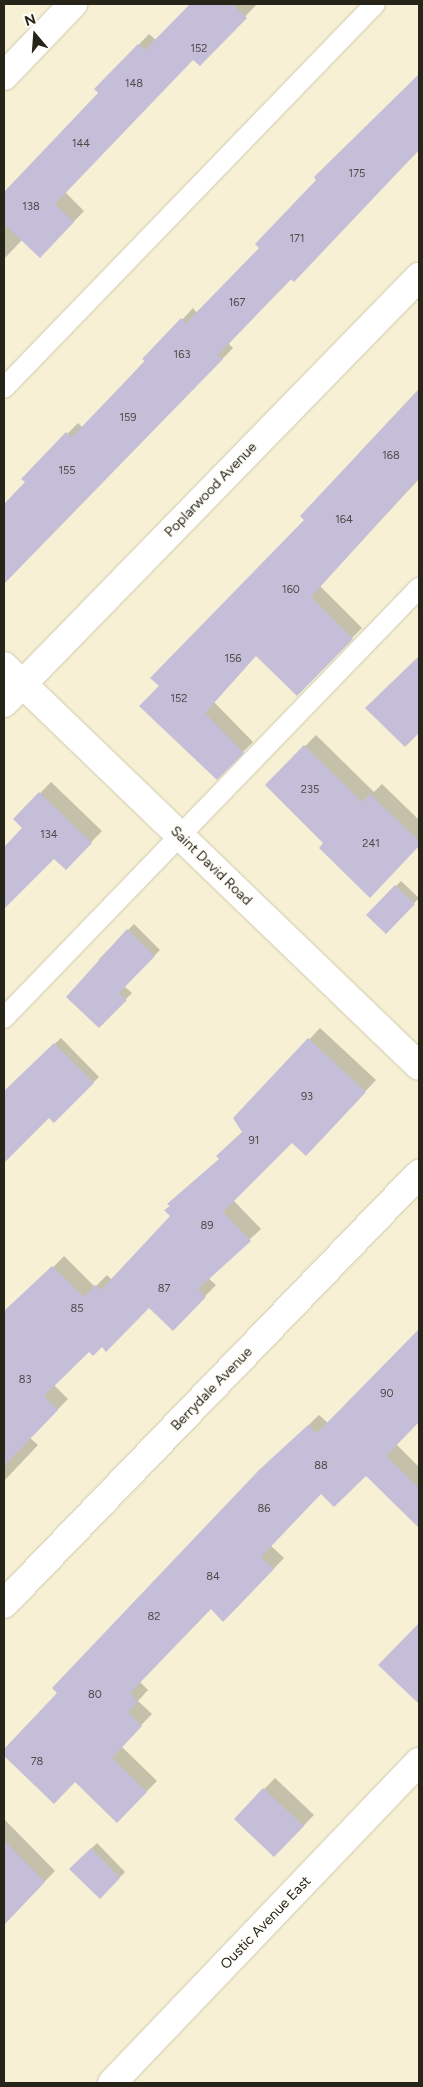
<!DOCTYPE html>
<style>
body{margin:0}
#map{position:relative;width:423px;height:2087px;overflow:hidden;background:#f7f0d4;font-family:Figtree,sans-serif}
div>[style]{position:absolute}
.shadow>*{inset:0;background:#0003}
.building>*{inset:0;background:#c4bed8}
.roads{filter:drop-shadow(0 0 1px #cfc8ad) drop-shadow(0 0 1px #cfc8ad)}
.lane>*{height:20px;margin:-10px;padding:0 10px;transform-origin:10px;border-radius:10px;background:#fff}
.street>*{height:28px;margin:-14px;padding:0 14px;transform-origin:14px;border-radius:14px;background:#fff}
span{translate:-50% -50%;white-space:nowrap;text-align:center;line-height:1.15;-webkit-text-stroke:4px #fefdf7;paint-order:stroke}
.number-label{font-size:11px;color:#4e4b4a}
.number-label span{-webkit-text-stroke-width:0}
.street-label{font-size:14px;color:#27251a}
.frame{position:absolute;inset:0;border:5px solid #27251a;pointer-events:none}
.north{position:absolute;left:10px;top:10px;width:50px;height:50px;-webkit-text-stroke:4px #fefdf7;paint-order:stroke;rotate:342deg;font-size:14px;font-weight:700;line-height:20px;text-align:center;color:#27251a}
.north::after{content:'';display:block;margin:auto;width:18px;height:22px;background:#27251a;clip-path:polygon(50% 0,100% 100%,50% 72%,0 100%)}
</style>
<div id="map">
<div class="shadow">
<i style="clip-path:polygon(192px 4px,257px 4px,210px 54px,193px 58px,65px 192px,84px 211px,40px 257px,22px 240px,4px 259px,4px 194px,100px 93px,96px 89px,149px 34px,156px 40px)"></i>
<i style="clip-path:polygon(419px 75px,419px 150px,228px 343px,233px 348px,10px 576px,4px 571px,4px 506px,27px 482px,23px 479px,78px 423px,83px 428px,193px 308px,197px 313px,260px 248px,318px 180px,316px 177px)"></i>
<i style="clip-path:polygon(419px 389px,419px 479px,320px 586px,362px 628px,297px 694px,256px 655px,214px 702px,253px 742px,217px 778px,141px 706px,306px 520px,362px 453px,360px 452px)"></i>
<i style="clip-path:polygon(419px 657px,419px 731px,405px 745px,367px 708px)"></i>
<i style="clip-path:polygon(316px 735px,374px 792px,382px 784px,419px 820px,419px 845px,381px 885px,267px 785px)"></i>
<i style="clip-path:polygon(51px 782px,102px 831px,66px 868px,54px 857px,4px 908px,4px 848px,24px 827px,15px 819px)"></i>
<i style="clip-path:polygon(401px 881px,419px 898px,386px 932px,368px 915px)"></i>
<i style="clip-path:polygon(134px 924px,160px 950px,124px 986px,132px 993px,99px 1026px,102px 962px,99px 959px)"></i>
<i style="clip-path:polygon(320px 1028px,376px 1080px,316px 1144px,292px 1141px,233px 1200px,261px 1229px,208px 1278px,216px 1285px,173px 1329px,149px 1307px,102px 1346px,89px 1351px,54px 1385px,68px 1399px,30px 1438px,38px 1445px,4px 1481px,4px 1427px,12px 1419px,4px 1411px,4px 1318px,64px 1256px,95px 1287px,107px 1275px,112px 1280px,171px 1216px,243px 1132px,235px 1118px)"></i>
<i style="clip-path:polygon(61px 1038px,99px 1077px,54px 1121px,49px 1116px,4px 1162px,4px 1092px)"></i>
<i style="clip-path:polygon(419px 1330px,419px 1421px,396px 1444px,419px 1467px,419px 1513px,412px 1520px,366px 1475px,321px 1492px,270px 1545px,284px 1558px,234px 1610px,211px 1608px,140px 1682px,148px 1690px,138px 1701px,152px 1714px,121px 1746px,157px 1781px,117px 1821px,75px 1781px,54px 1802px,4px 1751px,272px 1460px,319px 1415px,328px 1423px)"></i>
<i style="clip-path:polygon(418px 1626px,419px 1683px,409px 1693px)"></i>
<i style="clip-path:polygon(275px 1778px,314px 1815px,274px 1856px,235px 1819px)"></i>
<i style="clip-path:polygon(4px 1819px,55px 1871px,12px 1915px,4px 1906px)"></i>
<i style="clip-path:polygon(97px 1843px,125px 1872px,100px 1898px,70px 1869px)"></i>
</div>
<div class="building">
<i style="clip-path:polygon(190px 4px,232px 4px,247px 18px,200px 66px,193px 60px,55px 204px,74px 222px,40px 258px,4px 224px,4px 192px,98px 93px,94px 89px,138px 44px,145px 50px)"></i>
<i style="clip-path:polygon(419px 74px,419px 150px,294px 282px,291px 279px,218px 355px,223px 359px,4px 584px,4px 504px,25px 482px,21px 479px,66px 432px,71px 438px,145px 361px,142px 359px,181px 318px,186px 323px,259px 248px,255px 244px,316px 180px,314px 177px)"></i>
<i style="clip-path:polygon(419px 389px,419px 478px,311px 597px,353px 639px,297px 696px,256px 656px,205px 713px,244px 753px,217px 780px,139px 706px,159px 686px,150px 678px,304px 520px,300px 516px)"></i>
<i style="clip-path:polygon(419px 656px,419px 733px,405px 747px,365px 708px)"></i>
<i style="clip-path:polygon(304px 745px,362px 802px,370px 794px,419px 841px,419px 846px,370px 898px,319px 848px,323px 843px,265px 785px)"></i>
<i style="clip-path:polygon(39px 792px,92px 843px,66px 870px,54px 859px,4px 909px,4px 847px,22px 828px,13px 819px)"></i>
<i style="clip-path:polygon(395px 885px,415px 904px,386px 934px,366px 915px)"></i>
<i style="clip-path:polygon(127px 929px,155px 956px,119px 993px,127px 1000px,99px 1028px,66px 997px)"></i>
<i style="clip-path:polygon(308px 1038px,366px 1092px,306px 1156px,292px 1143px,223px 1212px,251px 1241px,198px 1289px,206px 1297px,173px 1331px,149px 1308px,106px 1352px,102px 1347px,93px 1356px,89px 1352px,44px 1396px,58px 1410px,4px 1466px,4px 1311px,52px 1266px,84px 1297px,95px 1285px,101px 1290px,170px 1216px,164px 1210px,170px 1206px,167px 1204px,219px 1159px,216px 1156px,242px 1132px,233px 1118px)"></i>
<i style="clip-path:polygon(54px 1043px,94px 1083px,54px 1123px,49px 1118px,4px 1163px,4px 1091px)"></i>
<i style="clip-path:polygon(419px 1329px,419px 1422px,386px 1456px,419px 1488px,419px 1528px,366px 1476px,334px 1507px,321px 1494px,261px 1557px,274px 1569px,223px 1622px,211px 1609px,130px 1693px,138px 1702px,128px 1712px,142px 1726px,112px 1758px,147px 1792px,117px 1823px,75px 1782px,54px 1804px,4px 1756px,4px 1749px,57px 1693px,52px 1688px,259px 1470px,308px 1425px,317px 1433px)"></i>
<i style="clip-path:polygon(419px 1623px,419px 1704px,378px 1665px)"></i>
<i style="clip-path:polygon(263px 1788px,304px 1826px,274px 1857px,234px 1819px)"></i>
<i style="clip-path:polygon(4px 1840px,45px 1882px,4px 1925px)"></i>
<i style="clip-path:polygon(91px 1848px,120px 1878px,100px 1899px,69px 1869px)"></i>
</div>
<div class="roads">
<div class="lane">
<i style="left:4px;top:388px;width:534px;rotate:-45.99deg"></i>
<i style="left:4px;top:1018px;width:598px;rotate:-46.02deg"></i>
</div>
<div class="street">
<i style="left:4px;top:76px;width:100px;rotate:-46.2deg"></i>
<i style="left:4px;top:666px;width:576px;rotate:43.95deg"></i>
<i style="left:4px;top:703px;width:595px;rotate:-45.75deg"></i>
<i style="left:4px;top:1604px;width:598px;rotate:-46.02deg"></i>
<i style="left:112px;top:2083px;width:444px;rotate:-46.3deg"></i>
</div>
</div>
<div class="number-label">
<span style="left:199px;top:49px">152</span>
<span style="left:134px;top:84px">148</span>
<span style="left:81px;top:144px">144</span>
<span style="left:357px;top:174px">175</span>
<span style="left:31px;top:207px">138</span>
<span style="left:297px;top:239px">171</span>
<span style="left:237px;top:303px">167</span>
<span style="left:182px;top:355px">163</span>
<span style="left:128px;top:418px">159</span>
<span style="left:391px;top:456px">168</span>
<span style="left:67px;top:471px">155</span>
<span style="left:344px;top:520px">164</span>
<span style="left:291px;top:590px">160</span>
<span style="left:233px;top:659px">156</span>
<span style="left:179px;top:699px">152</span>
<span style="left:310px;top:790px">235</span>
<span style="left:49px;top:835px">134</span>
<span style="left:371px;top:844px">241</span>
<span style="left:307px;top:1097px">93</span>
<span style="left:254px;top:1141px">91</span>
<span style="left:207px;top:1226px">89</span>
<span style="left:164px;top:1289px">87</span>
<span style="left:77px;top:1309px">85</span>
<span style="left:25px;top:1380px">83</span>
<span style="left:387px;top:1394px">90</span>
<span style="left:321px;top:1466px">88</span>
<span style="left:264px;top:1509px">86</span>
<span style="left:213px;top:1577px">84</span>
<span style="left:154px;top:1617px">82</span>
<span style="left:95px;top:1695px">80</span>
<span style="left:37px;top:1762px">78</span>
</div>
<div class="street-label">
<span style="left:211px;top:490px;rotate:-46deg">Poplarwood Avenue</span>
<span style="left:211px;top:866px;rotate:44deg">Saint David Road</span>
<span style="left:212px;top:1389px;rotate:-46deg">Berrydale Avenue</span>
<span style="left:266px;top:1923px;rotate:-46deg">Oustic Avenue East</span>
</div>
<div class="frame"></div>
<div class="north">N</div>
</div>
